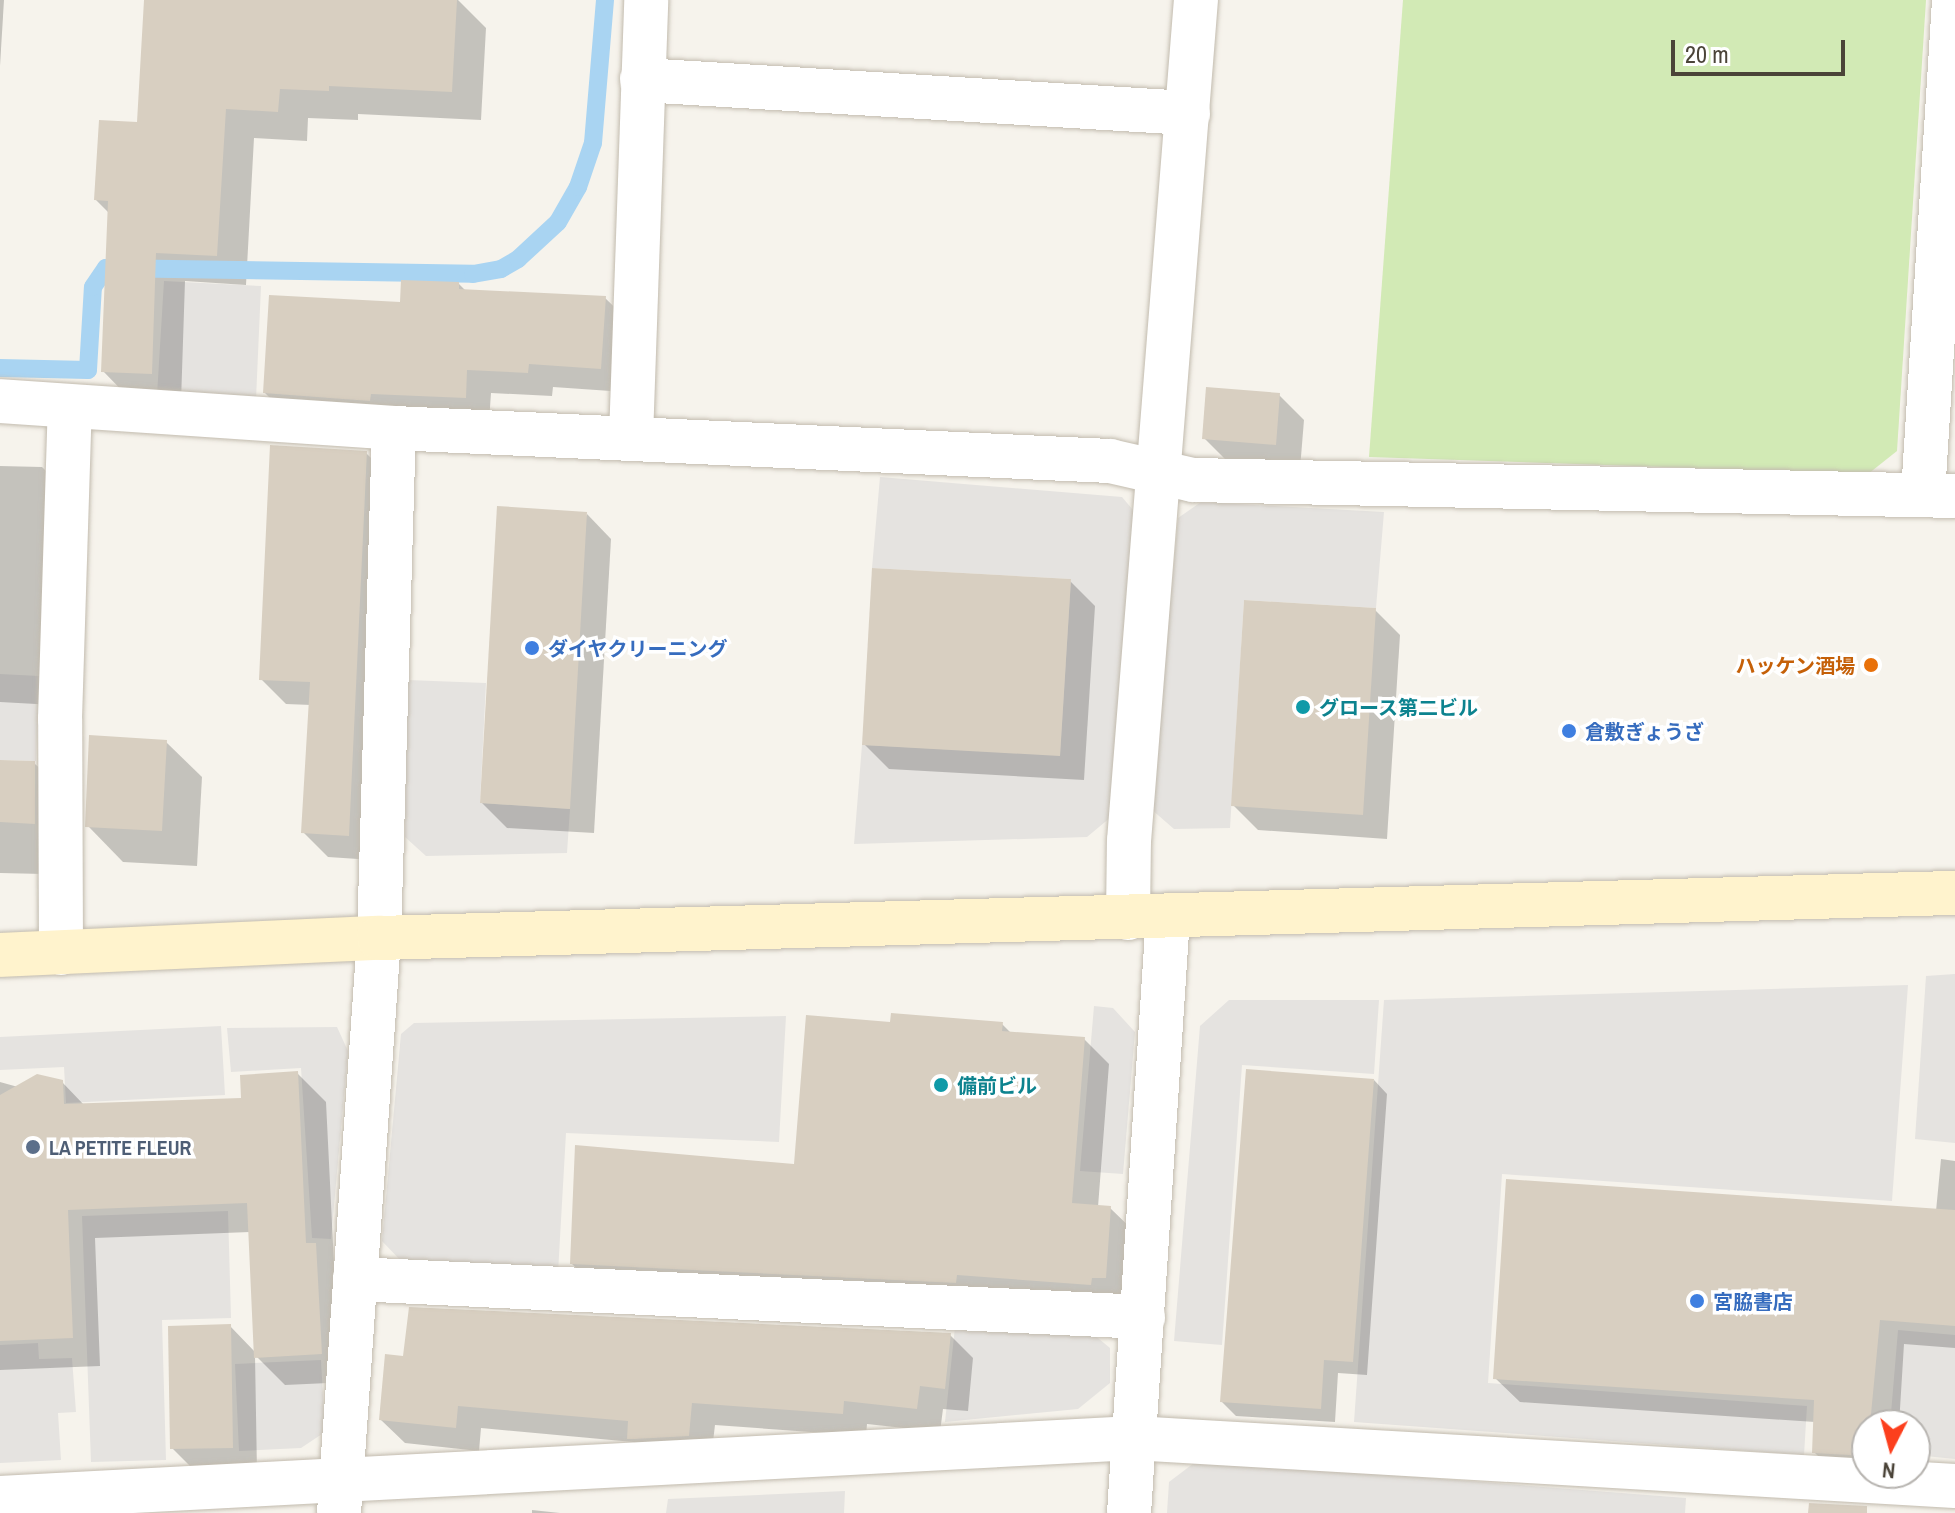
<!DOCTYPE html>
<meta charset="utf-8">
<style>
body{margin:0}
#map{position:relative;width:1955px;height:1513px;overflow:hidden;background:#f6f3ec;font-family:"Archivo Narrow","Noto Sans JP",sans-serif}
div>[style]{position:absolute}
.green>*{inset:0;background:#d2eab5}
.parking>*{inset:0;background:#e5e3e0}
.shadow>*{inset:0;background:#0003}
.stream>*{height:18px;margin:-9px;padding:0 9px;transform-origin:9px;border-radius:9px;background:#a9d4f2}
.building>*{inset:0;background:#d8cfc1}
.roads{filter:drop-shadow(0 0 2px #c2bbae) drop-shadow(0 0 2px #c2bbae)}
.street>*{height:44px;margin:-22px;padding:0 22px;transform-origin:22px;border-radius:22px;background:#fff}
.secondary>*{height:44px;margin:-22px;padding:0 22px;transform-origin:22px;border-radius:22px;background:#fff3cd}
.dots>*{width:22px;height:22px;translate:-50% -50%;box-sizing:border-box;border:4px solid #fff;border-radius:50%}
span{translate:-50% -50%;white-space:nowrap;text-align:center;line-height:1.15;-webkit-text-stroke:7px #fff;paint-order:stroke}
.shop-label{font-size:20px;color:#366cbe;font-weight:700}
.left{translate:0 -50%;text-align:left}
.food-label{font-size:20px;color:#c56008;font-weight:700}
.right{translate:-100% -50%;text-align:right}
.culture-label{font-size:20px;color:#0d838f;font-weight:700}
.service-label{font-size:20px;color:#4e5e75;font-weight:700}
.north{position:absolute;left:1851px;top:1409px;width:80px;height:80px;box-sizing:border-box;background:#fff;border:2px solid #b7b4b0;border-radius:50%;rotate:186deg;font-size:22px;font-weight:700;line-height:32px;text-align:center;color:#4b4439}
.north::after{content:'';display:block;margin:auto;width:28px;height:36px;background:#fc3f1d;clip-path:polygon(50% 0,100% 100%,50% 72%,0 100%)}
.scale{position:absolute;left:1671px;top:40px;width:174px;height:36px;box-sizing:border-box;border:4px solid #4b4439;border-top:0;padding-left:10px;font-size:24px;line-height:28px;white-space:nowrap;color:#4b4439;-webkit-text-stroke:6px #fff;paint-order:stroke}
</style>
<div id="map">
<div class="green">
<i style="clip-path:polygon(1403px 0,1926px 0,1897px 451px,1868px 474px,1369px 457px)"></i>
</div>
<div class="parking">
<i style="clip-path:polygon(164px 281px,261px 286px,256px 399px,157px 395px)"></i>
<i style="clip-path:polygon(880px 477px,1122px 497px,1138px 516px,1111px 817px,1087px 837px,854px 844px,862px 745px,1060px 755px,1071px 579px,872px 568px)"></i>
<i style="clip-path:polygon(1201px 502px,1384px 512px,1376px 608px,1244px 600px,1230px 828px,1174px 829px,1151px 809px,1178px 518px)"></i>
<i style="clip-path:polygon(0 674px,39px 676px,36px 761px,0 760px)"></i>
<i style="clip-path:polygon(407px 680px,486px 683px,480px 803px,570px 809px,567px 853px,426px 856px,405px 837px)"></i>
<i style="clip-path:polygon(1955px 974px,1955px 1143px,1915px 1139px,1926px 976px)"></i>
<i style="clip-path:polygon(1908px 985px,1892px 1201px,1502px 1174px,1488px 1383px,1807px 1406px,1804px 1455px,1354px 1422px,1384px 1000px)"></i>
<i style="clip-path:polygon(1229px 1000px,1379px 1000px,1374px 1074px,1242px 1065px,1222px 1345px,1174px 1341px,1200px 1026px)"></i>
<i style="clip-path:polygon(1094px 1006px,1113px 1008px,1135px 1032px,1123px 1174px,1080px 1171px)"></i>
<i style="clip-path:polygon(786px 1016px,779px 1142px,566px 1133px,558px 1273px,402px 1262px,382px 1241px,401px 1034px,414px 1023px)"></i>
<i style="clip-path:polygon(221px 1026px,225px 1095px,66px 1103px,64px 1067px,0 1070px,0 1037px)"></i>
<i style="clip-path:polygon(337px 1027px,348px 1051px,331px 1239px,312px 1238px,301px 1068px,231px 1072px,227px 1028px)"></i>
<i style="clip-path:polygon(228px 1211px,231px 1318px,162px 1320px,166px 1460px,91px 1462px,82px 1216px)"></i>
<i style="clip-path:polygon(955px 1327px,1093px 1334px,1110px 1348px,1110px 1383px,1078px 1409px,945px 1422px)"></i>
<i style="clip-path:polygon(1898px 1330px,1955px 1335px,1955px 1459px,1915px 1455px,1915px 1425px,1890px 1425px)"></i>
<i style="clip-path:polygon(38px 1343px,39px 1359px,72px 1358px,76px 1412px,58px 1413px,61px 1460px,0 1463px,0 1345px)"></i>
<i style="clip-path:polygon(321px 1360px,325px 1432px,301px 1448px,239px 1451px,235px 1364px)"></i>
<i style="clip-path:polygon(1198px 1460px,1686px 1498px,1685px 1513px,1167px 1513px,1169px 1482px)"></i>
<i style="clip-path:polygon(845px 1491px,844px 1513px,666px 1513px,668px 1499px)"></i>
</div>
<div class="shadow">
<i style="clip-path:polygon(0 0,4px 0,0 66px)"></i>
<i style="clip-path:polygon(146px 0,458px 0,486px 28px,481px 120px,358px 114px,358px 120px,308px 118px,307px 141px,254px 138px,246px 285px,185px 281px,181px 402px,132px 401px,103px 371px,110px 214px,96px 200px,139px 125px)"></i>
<i style="clip-path:polygon(459px 284px,466px 291px,605px 298px,630px 322px,625px 392px,553px 387px,552px 396px,491px 393px,489px 422px,289px 417px,265px 393px,402px 304px)"></i>
<i style="clip-path:polygon(1279px 395px,1304px 420px,1300px 469px,1229px 463px,1204px 438px)"></i>
<i style="clip-path:polygon(366px 453px,391px 478px,373px 860px,328px 857px,303px 832px,311px 705px,286px 704px,261px 679px)"></i>
<i style="clip-path:polygon(0 466px,42px 467px,78px 503px,72px 706px,0 702px)"></i>
<i style="clip-path:polygon(587px 514px,611px 539px,594px 833px,507px 828px,482px 803px)"></i>
<i style="clip-path:polygon(1070px 581px,1095px 606px,1084px 780px,889px 769px,864px 744px)"></i>
<i style="clip-path:polygon(1375px 610px,1400px 635px,1387px 839px,1258px 830px,1233px 805px)"></i>
<i style="clip-path:polygon(166px 742px,202px 777px,197px 866px,123px 862px,88px 826px)"></i>
<i style="clip-path:polygon(0 762px,34px 763px,47px 775px,43px 874px,0 873px)"></i>
<i style="clip-path:polygon(892px 1024px,1002px 1024px,1011px 1033px,1084px 1039px,1109px 1064px,1098px 1207px,1110px 1208px,1135px 1232px,1130px 1302px,597px 1288px,572px 1264px,796px 1166px)"></i>
<i style="clip-path:polygon(297px 1073px,326px 1102px,334px 1264px,344px 1274px,350px 1382px,285px 1385px,255px 1355px,257px 1472px,197px 1473px,172px 1448px,230px 1326px,256px 1353px,250px 1232px,95px 1238px,100px 1366px,0 1370px,0 1082px,18px 1087px,62px 1082px,85px 1106px,243px 1100px)"></i>
<i style="clip-path:polygon(1374px 1080px,1387px 1094px,1367px 1375px,1338px 1373px,1335px 1422px,1236px 1416px,1222px 1402px)"></i>
<i style="clip-path:polygon(1941px 1159px,1955px 1161px,1955px 1348px,1904px 1344px,1899px 1425px,1867px 1425px,1867px 1473px,1838px 1476px,1814px 1452px,1815px 1422px,1520px 1402px,1495px 1378px,1936px 1211px)"></i>
<i style="clip-path:polygon(950px 1335px,973px 1358px,968px 1411px,943px 1409px,940px 1432px,867px 1424px,866px 1436px,715px 1425px,711px 1459px,652px 1461px,633px 1442px,481px 1428px,479px 1451px,405px 1443px,381px 1420px,405px 1358px)"></i>
<i style="clip-path:polygon(532px 1510px,560px 1513px,532px 1513px)"></i>
</div>
<div class="stream">
<i style="left:0;top:368px;width:88px;rotate:1.3deg"></i>
<i style="left:88px;top:370px;width:83px;rotate:-86.6deg"></i>
<i style="left:93px;top:287px;width:23px;rotate:-56deg"></i>
<i style="left:106px;top:268px;width:367px;rotate:0.9deg"></i>
<i style="left:473px;top:274px;width:28px;rotate:-10deg"></i>
<i style="left:501px;top:269px;width:20px;rotate:-30deg"></i>
<i style="left:518px;top:259px;width:54px;rotate:-42.8deg"></i>
<i style="left:558px;top:222px;width:40px;rotate:-60.3deg"></i>
<i style="left:578px;top:187px;width:46px;rotate:-71.2deg"></i>
<i style="left:593px;top:143px;width:144px;rotate:-85.2deg"></i>
</div>
<div class="building">
<i style="clip-path:polygon(144px 0,457px 0,452px 92px,329px 86px,329px 91px,280px 89px,278px 112px,226px 109px,217px 256px,156px 253px,152px 374px,101px 372px,108px 201px,94px 200px,99px 120px,137px 122px)"></i>
<i style="clip-path:polygon(401px 280px,459px 282px,459px 289px,606px 296px,601px 369px,529px 364px,528px 373px,467px 370px,466px 398px,371px 394px,370px 401px,263px 393px,269px 295px,400px 302px)"></i>
<i style="clip-path:polygon(1206px 387px,1280px 393px,1276px 445px,1202px 439px)"></i>
<i style="clip-path:polygon(270px 445px,367px 451px,349px 836px,301px 833px,310px 682px,259px 680px)"></i>
<i style="clip-path:polygon(497px 506px,587px 512px,570px 809px,480px 803px)"></i>
<i style="clip-path:polygon(872px 568px,1071px 579px,1060px 756px,862px 745px)"></i>
<i style="clip-path:polygon(1244px 600px,1376px 608px,1363px 815px,1231px 806px)"></i>
<i style="clip-path:polygon(89px 735px,167px 740px,162px 831px,85px 827px)"></i>
<i style="clip-path:polygon(0 760px,35px 761px,35px 824px,0 822px)"></i>
<i style="clip-path:polygon(891px 1013px,1003px 1022px,1002px 1031px,1085px 1037px,1072px 1203px,1111px 1206px,1106px 1278px,1092px 1278px,1091px 1285px,957px 1275px,956px 1283px,570px 1264px,575px 1145px,794px 1164px,806px 1015px,890px 1022px)"></i>
<i style="clip-path:polygon(1246px 1069px,1374px 1079px,1353px 1362px,1324px 1360px,1321px 1409px,1220px 1402px)"></i>
<i style="clip-path:polygon(298px 1071px,306px 1243px,316px 1243px,322px 1354px,254px 1358px,247px 1203px,68px 1210px,73px 1338px,0 1341px,0 1095px,37px 1074px,63px 1080px,64px 1104px,241px 1098px,240px 1075px)"></i>
<i style="clip-path:polygon(1506px 1179px,1955px 1210px,1955px 1326px,1880px 1320px,1867px 1456px,1812px 1453px,1814px 1400px,1493px 1379px)"></i>
<i style="clip-path:polygon(409px 1307px,951px 1333px,945px 1389px,920px 1386px,917px 1409px,844px 1401px,843px 1414px,692px 1403px,689px 1436px,634px 1439px,627px 1439px,628px 1421px,458px 1406px,456px 1428px,379px 1420px,385px 1354px,403px 1356px)"></i>
<i style="clip-path:polygon(231px 1324px,233px 1448px,170px 1449px,168px 1326px)"></i>
<i style="clip-path:polygon(1809px 1503px,1867px 1506px,1867px 1513px,1808px 1513px)"></i>
</div>
<div class="roads">
<div class="street">
<i style="left:642px;top:80px;width:547px;rotate:3.46deg"></i>
<i style="left:0;top:401px;width:395px;rotate:3.9deg"></i>
<i style="left:394px;top:428px;width:717px;rotate:2.64deg"></i>
<i style="left:1110px;top:461px;width:85px;rotate:12.9deg"></i>
<i style="left:1193px;top:480px;width:762px;rotate:1.2deg"></i>
<i style="left:631px;top:438px;width:438px;rotate:-88deg"></i>
<i style="left:1923px;top:494px;width:495px;rotate:-86.4deg"></i>
<i style="left:1128px;top:918px;width:77px;rotate:-89.3deg"></i>
<i style="left:1129px;top:841px;width:844px;rotate:-85.45deg"></i>
<i style="left:61px;top:953px;width:234px;rotate:-90.2deg"></i>
<i style="left:60px;top:719px;width:311px;rotate:-88.2deg"></i>
<i style="left:355px;top:1279px;width:789px;rotate:2.76deg"></i>
<i style="left:0;top:1498px;width:1135px;rotate:-3.03deg"></i>
<i style="left:1133px;top:1438px;width:823px;rotate:3.34deg"></i>
<i style="left:339px;top:1513px;width:576px;rotate:-86.02deg"></i>
<i style="left:379px;top:938px;width:510px;rotate:-88.32deg"></i>
<i style="left:1129px;top:1513px;width:598px;rotate:-86.26deg"></i>
</div>
<div class="secondary">
<i style="left:0;top:955px;width:379px;rotate:-2.6deg"></i>
<i style="left:379px;top:938px;width:1577px;rotate:-1.64deg"></i>
</div>
</div>
<div class="dots">
<i style="left:532px;top:648px;background:#3f7fe0"></i>
<i style="left:1871px;top:665px;background:#e8710a"></i>
<i style="left:1303px;top:707px;background:#0f9aa8"></i>
<i style="left:1569px;top:731px;background:#3f7fe0"></i>
<i style="left:941px;top:1085px;background:#0f9aa8"></i>
<i style="left:33px;top:1147px;background:#5c6f8a"></i>
<i style="left:1697px;top:1301px;background:#3f7fe0"></i>
</div>
<div class="shop-label">
<span class="left" style="left:548px;top:648px">ダイヤクリーニング</span>
<span class="left" style="left:1585px;top:731px">倉敷ぎょうざ</span>
<span class="left" style="left:1713px;top:1301px">宮脇書店</span>
</div>
<div class="food-label">
<span class="right" style="left:1855px;top:665px">ハッケン酒場</span>
</div>
<div class="culture-label">
<span class="left" style="left:1319px;top:707px">グロース第二ビル</span>
<span class="left" style="left:957px;top:1085px">備前ビル</span>
</div>
<div class="service-label">
<span class="left" style="left:49px;top:1147px">LA PETITE FLEUR</span>
</div>
<div class="north">N</div>
<div class="scale">20 m</div>
</div>
